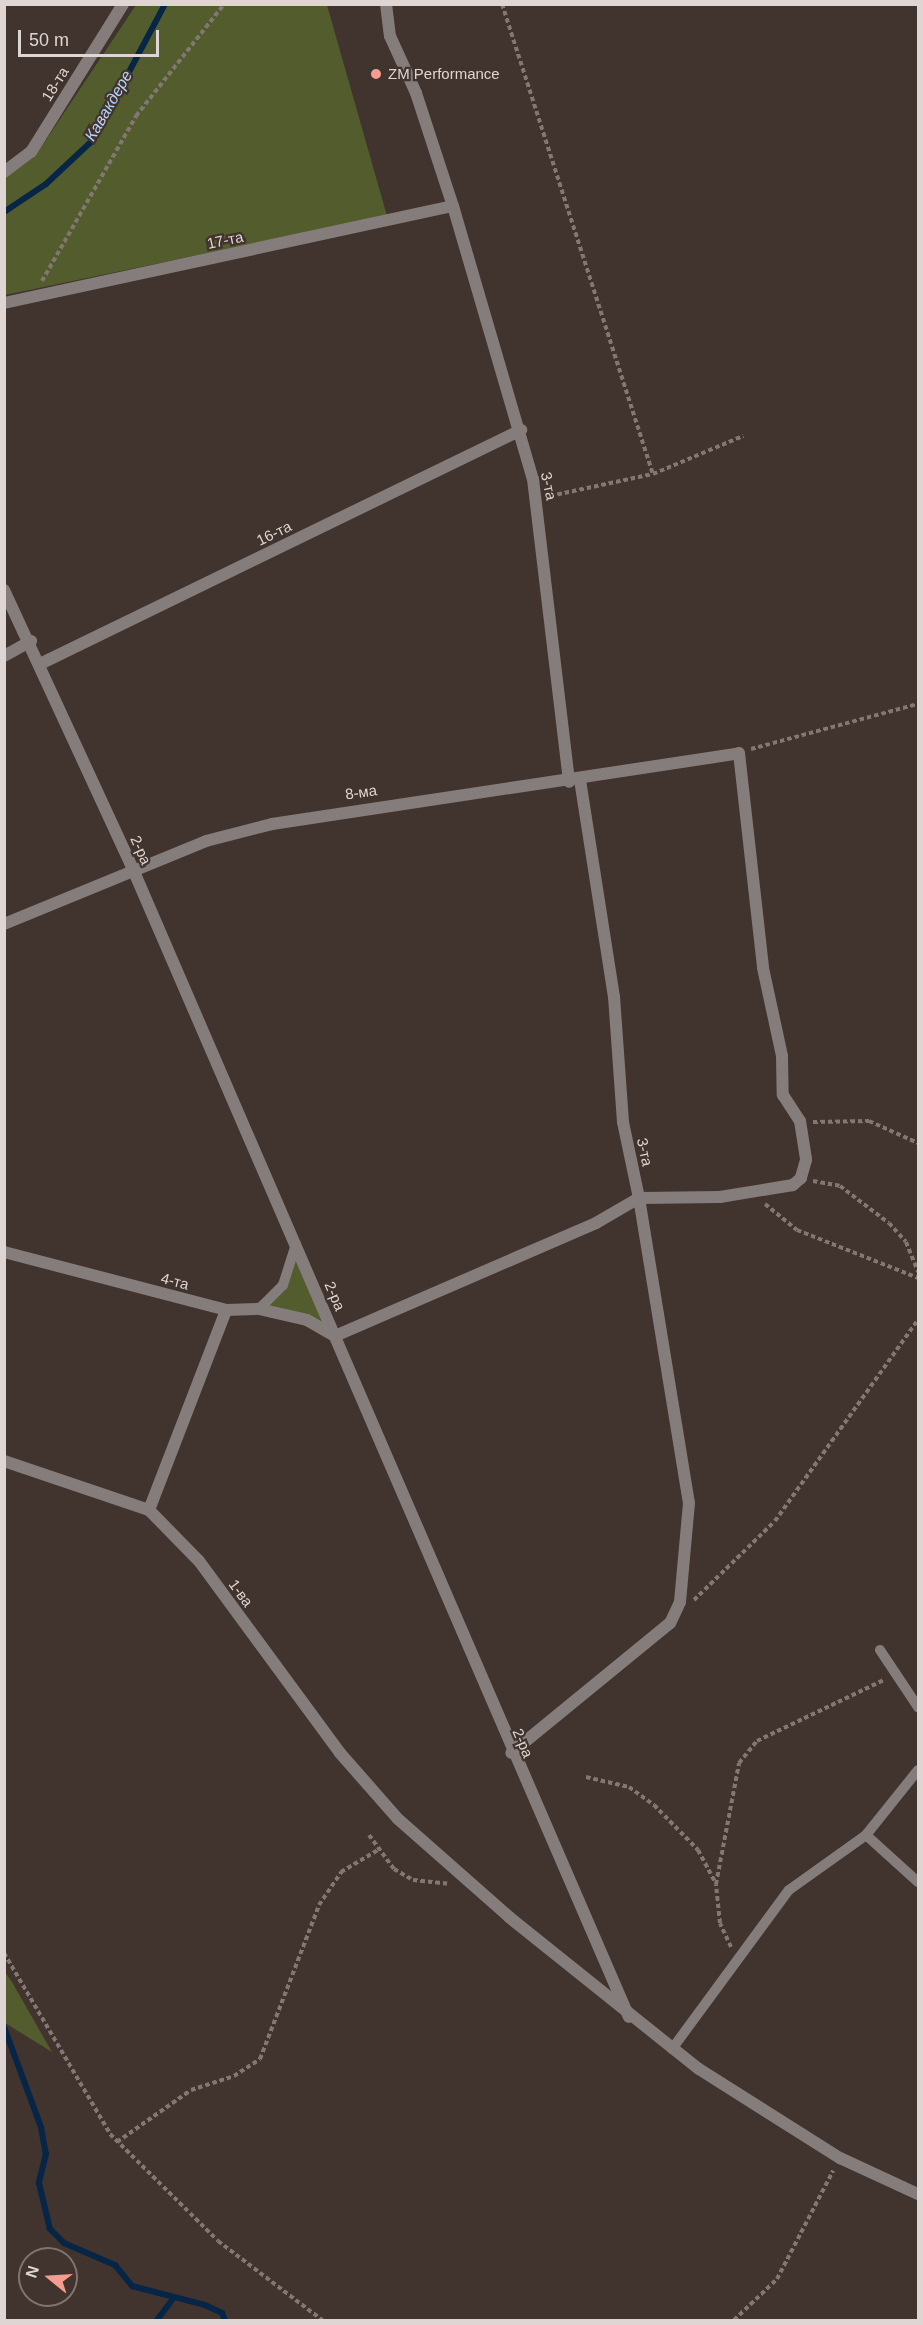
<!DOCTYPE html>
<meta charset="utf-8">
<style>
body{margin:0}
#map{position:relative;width:923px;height:2325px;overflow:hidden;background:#41332d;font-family:Arial,sans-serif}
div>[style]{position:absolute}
.green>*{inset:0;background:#525c2d}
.stream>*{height:6px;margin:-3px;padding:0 3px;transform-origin:3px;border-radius:3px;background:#062547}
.path>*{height:4px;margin-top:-2px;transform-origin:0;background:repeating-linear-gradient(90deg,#837773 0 4.5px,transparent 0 7.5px)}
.service>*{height:10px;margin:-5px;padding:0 5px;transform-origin:5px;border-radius:5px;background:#857d7b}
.minor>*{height:12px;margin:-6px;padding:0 6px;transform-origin:6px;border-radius:6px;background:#857d7b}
.dots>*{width:16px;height:16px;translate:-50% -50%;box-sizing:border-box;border:3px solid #41332d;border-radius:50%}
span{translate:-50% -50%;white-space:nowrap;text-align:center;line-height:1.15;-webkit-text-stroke:4.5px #41332d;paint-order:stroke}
.poi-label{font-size:15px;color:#dfd6d3}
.left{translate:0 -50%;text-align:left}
.street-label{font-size:15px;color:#dfd6d3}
.water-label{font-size:16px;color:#b5d4f9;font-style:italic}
.frame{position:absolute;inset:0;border:6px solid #dfd6d3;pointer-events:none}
.north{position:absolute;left:18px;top:2247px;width:60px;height:60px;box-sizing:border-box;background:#41332d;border:2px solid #80746f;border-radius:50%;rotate:288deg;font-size:16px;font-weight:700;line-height:24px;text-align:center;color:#dfd6d3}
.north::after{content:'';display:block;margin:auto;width:21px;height:27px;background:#f59c90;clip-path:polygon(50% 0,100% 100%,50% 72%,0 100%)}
.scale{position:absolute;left:18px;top:30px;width:141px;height:27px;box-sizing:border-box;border:3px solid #dfd6d3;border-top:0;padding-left:8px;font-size:18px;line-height:21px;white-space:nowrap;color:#dfd6d3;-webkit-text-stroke:4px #41332d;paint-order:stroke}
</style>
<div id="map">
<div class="green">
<i style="clip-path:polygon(136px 5px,327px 5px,387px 216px,5px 295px,5px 178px,36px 155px)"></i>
<i style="clip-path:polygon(296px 1242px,335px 1336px,259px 1309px,272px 1297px)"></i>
<i style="clip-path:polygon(4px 1971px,12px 1982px,52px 2052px,5px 2023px)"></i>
</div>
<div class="stream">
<i style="left:4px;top:212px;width:50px;rotate:-33.7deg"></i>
<i style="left:46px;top:184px;width:64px;rotate:-43.1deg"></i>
<i style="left:93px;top:140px;width:154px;rotate:-62.1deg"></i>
<i style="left:4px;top:2027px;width:107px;rotate:69.7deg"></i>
<i style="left:41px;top:2127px;width:27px;rotate:80deg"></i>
<i style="left:46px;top:2154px;width:30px;rotate:104deg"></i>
<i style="left:39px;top:2183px;width:47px;rotate:76.6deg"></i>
<i style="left:50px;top:2229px;width:20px;rotate:45deg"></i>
<i style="left:64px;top:2243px;width:56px;rotate:23.3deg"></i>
<i style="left:115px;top:2265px;width:27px;rotate:51deg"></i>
<i style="left:132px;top:2286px;width:75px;rotate:14.6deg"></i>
<i style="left:205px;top:2305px;width:19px;rotate:25deg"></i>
<i style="left:222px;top:2313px;width:8px;rotate:67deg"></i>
<i style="left:157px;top:2320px;width:26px;rotate:-53deg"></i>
</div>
<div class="path">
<i style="left:502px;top:4px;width:494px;rotate:72.2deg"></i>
<i style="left:42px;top:281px;width:190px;rotate:-60.3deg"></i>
<i style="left:136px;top:116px;width:142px;rotate:-51.8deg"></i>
<i style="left:550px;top:496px;width:105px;rotate:-12.1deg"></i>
<i style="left:653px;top:474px;width:98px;rotate:-22.9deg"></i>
<i style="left:751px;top:749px;width:173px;rotate:-15.1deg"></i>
<i style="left:813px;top:1122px;width:56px;rotate:-1deg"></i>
<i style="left:869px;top:1121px;width:54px;rotate:24.2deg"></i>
<i style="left:813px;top:1181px;width:27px;rotate:10deg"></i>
<i style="left:840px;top:1186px;width:61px;rotate:37.1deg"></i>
<i style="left:889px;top:1223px;width:25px;rotate:48deg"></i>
<i style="left:906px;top:1242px;width:32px;rotate:68deg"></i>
<i style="left:765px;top:1204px;width:41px;rotate:39.1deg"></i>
<i style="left:797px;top:1230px;width:130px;rotate:21.6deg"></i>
<i style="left:694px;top:1600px;width:113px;rotate:-44.3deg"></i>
<i style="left:775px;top:1521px;width:247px;rotate:-54.6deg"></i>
<i style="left:586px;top:1777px;width:44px;rotate:13.1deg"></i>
<i style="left:629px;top:1787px;width:31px;rotate:36deg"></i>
<i style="left:654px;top:1805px;width:63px;rotate:45.6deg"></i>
<i style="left:698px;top:1850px;width:38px;rotate:62deg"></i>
<i style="left:369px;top:1835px;width:42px;rotate:53.7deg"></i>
<i style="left:394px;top:1869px;width:22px;rotate:30deg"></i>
<i style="left:413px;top:1880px;width:36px;rotate:6deg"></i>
<i style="left:731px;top:1947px;width:26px;rotate:-115deg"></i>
<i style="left:720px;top:1923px;width:39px;rotate:-96deg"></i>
<i style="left:716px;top:1884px;width:123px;rotate:-79.2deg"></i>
<i style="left:739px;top:1763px;width:28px;rotate:-51deg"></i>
<i style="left:757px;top:1741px;width:141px;rotate:-25.7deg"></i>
<i style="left:4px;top:1953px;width:210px;rotate:59.6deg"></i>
<i style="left:110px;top:2134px;width:152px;rotate:44.7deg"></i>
<i style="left:218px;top:2241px;width:131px;rotate:37.2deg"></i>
<i style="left:117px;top:2142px;width:90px;rotate:-35.1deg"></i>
<i style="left:191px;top:2090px;width:45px;rotate:-18deg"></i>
<i style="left:234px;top:2076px;width:31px;rotate:-33deg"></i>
<i style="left:260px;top:2059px;width:165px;rotate:-69deg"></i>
<i style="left:319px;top:1905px;width:40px;rotate:-56deg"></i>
<i style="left:341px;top:1872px;width:43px;rotate:-30.7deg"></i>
<i style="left:734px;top:2320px;width:59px;rotate:-43.6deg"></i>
<i style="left:777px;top:2279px;width:122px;rotate:-62.6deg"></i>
</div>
<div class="service">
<i style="left:259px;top:1309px;width:34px;rotate:-45deg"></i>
<i style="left:283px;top:1285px;width:43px;rotate:-72.4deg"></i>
<i style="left:880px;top:1650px;width:69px;rotate:56.3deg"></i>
<i style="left:866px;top:1835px;width:70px;rotate:42.1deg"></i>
<i style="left:672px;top:2049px;width:197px;rotate:-53.7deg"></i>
<i style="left:789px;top:1890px;width:95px;rotate:-35.5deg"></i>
<i style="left:866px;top:1835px;width:83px;rotate:-51.3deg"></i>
</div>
<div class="minor">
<i style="left:386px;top:4px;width:32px;rotate:83deg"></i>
<i style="left:390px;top:36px;width:63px;rotate:65.5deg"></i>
<i style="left:416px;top:93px;width:119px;rotate:71.9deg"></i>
<i style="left:453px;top:206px;width:284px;rotate:73.7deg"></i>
<i style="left:533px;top:479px;width:305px;rotate:83.2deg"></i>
<i style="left:4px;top:172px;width:34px;rotate:-37deg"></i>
<i style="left:31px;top:152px;width:174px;rotate:-58.1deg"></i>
<i style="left:4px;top:303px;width:459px;rotate:-12.2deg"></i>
<i style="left:4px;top:590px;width:313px;rotate:65.2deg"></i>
<i style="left:135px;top:874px;width:1245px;rotate:66.63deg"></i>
<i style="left:4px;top:656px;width:31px;rotate:-29deg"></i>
<i style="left:42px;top:663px;width:533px;rotate:-25.94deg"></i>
<i style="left:4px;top:924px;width:218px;rotate:-22.3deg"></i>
<i style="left:206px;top:841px;width:68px;rotate:-14.4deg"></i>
<i style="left:272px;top:824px;width:472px;rotate:-8.6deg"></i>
<i style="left:739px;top:753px;width:216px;rotate:83.6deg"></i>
<i style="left:763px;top:968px;width:90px;rotate:77.8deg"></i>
<i style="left:782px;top:1056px;width:39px;rotate:89deg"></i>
<i style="left:783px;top:1095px;width:31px;rotate:57deg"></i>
<i style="left:800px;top:1121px;width:39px;rotate:81deg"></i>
<i style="left:806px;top:1160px;width:19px;rotate:106deg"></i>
<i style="left:801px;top:1178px;width:11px;rotate:139deg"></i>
<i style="left:793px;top:1185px;width:74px;rotate:170.7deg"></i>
<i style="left:720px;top:1197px;width:81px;rotate:179.3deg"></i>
<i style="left:639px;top:1198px;width:309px;rotate:80.7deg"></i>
<i style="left:689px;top:1503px;width:99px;rotate:95.2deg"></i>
<i style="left:680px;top:1602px;width:23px;rotate:115deg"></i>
<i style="left:670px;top:1623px;width:205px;rotate:140.7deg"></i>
<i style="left:4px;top:1252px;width:229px;rotate:14.6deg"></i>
<i style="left:226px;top:1310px;width:33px;rotate:-2deg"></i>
<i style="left:259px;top:1309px;width:49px;rotate:12.9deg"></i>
<i style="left:307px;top:1320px;width:32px;rotate:30deg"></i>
<i style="left:335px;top:1336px;width:284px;rotate:-23.4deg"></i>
<i style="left:596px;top:1223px;width:50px;rotate:-30.2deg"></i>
<i style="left:639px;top:1198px;width:78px;rotate:-101.9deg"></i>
<i style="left:623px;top:1122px;width:125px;rotate:-94.1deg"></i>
<i style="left:614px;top:997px;width:219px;rotate:-98.9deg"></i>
<i style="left:4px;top:1461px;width:153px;rotate:18.7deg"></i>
<i style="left:149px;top:1510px;width:71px;rotate:45.6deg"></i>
<i style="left:199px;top:1561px;width:238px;rotate:53.7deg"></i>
<i style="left:340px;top:1753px;width:88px;rotate:48.7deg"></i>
<i style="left:398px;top:1819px;width:148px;rotate:41.4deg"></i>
<i style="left:509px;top:1917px;width:243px;rotate:38.7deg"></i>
<i style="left:699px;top:2069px;width:167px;rotate:32.3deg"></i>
<i style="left:840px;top:2158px;width:86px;rotate:24.8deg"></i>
<i style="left:149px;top:1510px;width:214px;rotate:-68.9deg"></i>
</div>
<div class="dots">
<i style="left:376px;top:74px;background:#f59c90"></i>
</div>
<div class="poi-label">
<span class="left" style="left:388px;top:74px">ZM Performance</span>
</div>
<div class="street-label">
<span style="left:55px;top:84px;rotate:-58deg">18-та</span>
<span style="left:225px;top:240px;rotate:-12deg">17-та</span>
<span style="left:549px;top:486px;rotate:78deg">3-та</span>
<span style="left:274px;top:533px;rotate:-26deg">16-та</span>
<span style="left:361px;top:792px;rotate:-8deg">8-ма</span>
<span style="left:141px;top:850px;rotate:66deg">2-ра</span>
<span style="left:645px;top:1152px;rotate:78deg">3-та</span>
<span style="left:175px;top:1281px;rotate:14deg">4-та</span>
<span style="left:335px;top:1296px;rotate:67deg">2-ра</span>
<span style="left:241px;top:1593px;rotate:54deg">1-ва</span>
<span style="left:523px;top:1743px;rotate:67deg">2-ра</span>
</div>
<div class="water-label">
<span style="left:109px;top:106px;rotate:-60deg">Кавакдере</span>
</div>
<div class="frame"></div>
<div class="north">N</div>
<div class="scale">50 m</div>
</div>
